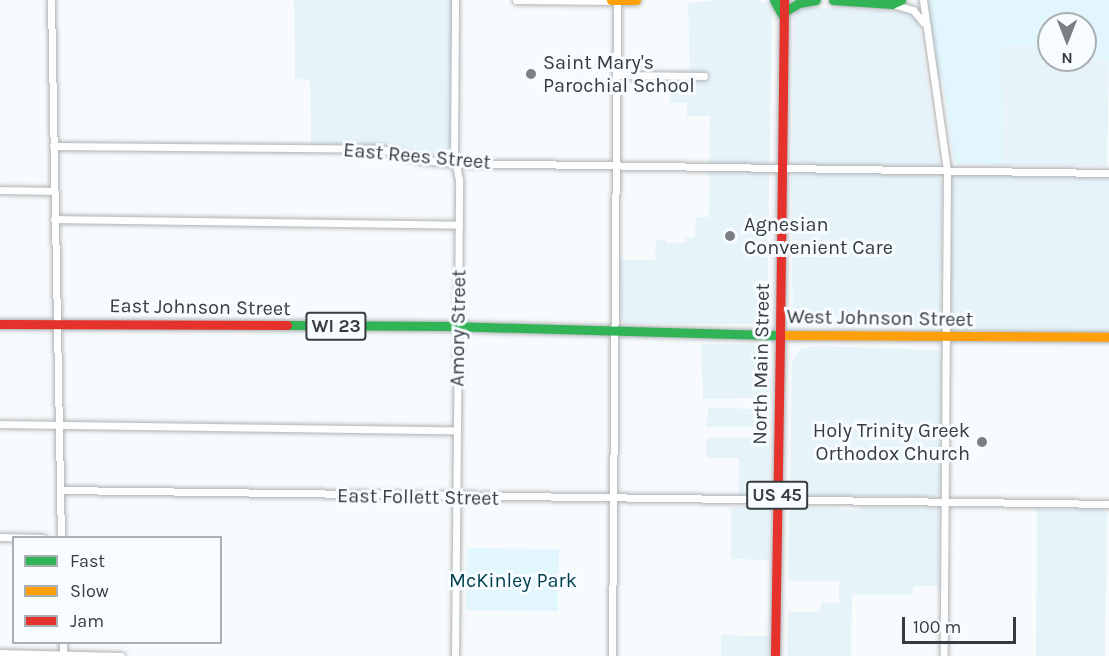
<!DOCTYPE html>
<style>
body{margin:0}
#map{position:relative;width:1109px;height:656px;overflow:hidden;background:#f8fbfd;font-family:Karla,sans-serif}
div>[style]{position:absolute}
.built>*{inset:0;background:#e6f4fa}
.green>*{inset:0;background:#e1f6fd}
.roads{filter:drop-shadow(0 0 2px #aeb2b4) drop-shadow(0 0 2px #aeb2b4)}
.street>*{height:7px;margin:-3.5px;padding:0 3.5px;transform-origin:3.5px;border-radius:3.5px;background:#fefeff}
.fast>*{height:9px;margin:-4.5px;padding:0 4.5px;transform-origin:4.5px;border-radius:4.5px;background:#30b455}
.slow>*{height:9px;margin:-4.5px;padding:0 4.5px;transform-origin:4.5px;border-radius:4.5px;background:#ff9f0a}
.jam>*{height:9px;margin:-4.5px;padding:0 4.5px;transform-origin:4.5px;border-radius:4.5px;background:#e5322d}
.dots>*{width:16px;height:16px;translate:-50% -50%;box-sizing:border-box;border:3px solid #f6fcff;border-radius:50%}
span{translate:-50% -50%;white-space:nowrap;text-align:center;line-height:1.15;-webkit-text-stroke:6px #f6fcff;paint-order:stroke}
.shield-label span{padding:2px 4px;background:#f6fcff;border:2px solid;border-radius:4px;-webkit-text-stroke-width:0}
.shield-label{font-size:18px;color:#373d3f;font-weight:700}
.poi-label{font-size:20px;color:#373d3f}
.left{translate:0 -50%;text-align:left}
.right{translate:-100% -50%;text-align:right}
.street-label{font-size:20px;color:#373d3f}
.park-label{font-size:20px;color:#013e4e}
.legend{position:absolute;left:12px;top:536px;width:210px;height:108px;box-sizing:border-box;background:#f6fcff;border:2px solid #aab0b2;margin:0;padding:8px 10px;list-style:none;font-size:18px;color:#373d3f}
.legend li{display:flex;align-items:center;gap:12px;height:30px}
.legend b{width:30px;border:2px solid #aab0b2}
.north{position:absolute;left:1037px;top:12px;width:60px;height:60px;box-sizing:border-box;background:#f6fcff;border:2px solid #aab0b2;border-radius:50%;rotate:180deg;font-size:16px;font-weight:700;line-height:24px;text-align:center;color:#373d3f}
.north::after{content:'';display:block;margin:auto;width:21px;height:27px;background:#7b8082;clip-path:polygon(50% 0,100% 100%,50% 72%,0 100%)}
.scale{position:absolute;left:902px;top:617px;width:114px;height:27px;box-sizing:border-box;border:3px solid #373d3f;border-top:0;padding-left:8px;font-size:18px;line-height:21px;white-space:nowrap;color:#373d3f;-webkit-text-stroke:4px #f6fcff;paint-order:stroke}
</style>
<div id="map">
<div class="built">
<i style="clip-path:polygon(294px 0,455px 0,457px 163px,432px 161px,380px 149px,311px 148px,310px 80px,295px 79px)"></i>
<i style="clip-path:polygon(719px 0,756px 0,767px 4px,772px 12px,767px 319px,759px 324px,623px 324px,621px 315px,620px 260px,655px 260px,656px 240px,666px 240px,666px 243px,685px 243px,686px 238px,695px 237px,696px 217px,709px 217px,710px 116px,687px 116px,687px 103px,670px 103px,670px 77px,690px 77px,688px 3px)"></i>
<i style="clip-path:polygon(804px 7px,905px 12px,918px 19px,942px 188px,941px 321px,935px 328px,804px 325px,797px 324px,793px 320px,791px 178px,795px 174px,814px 173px,814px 164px,794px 161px,792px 158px,794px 16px,797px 9px)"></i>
<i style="clip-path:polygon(1037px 45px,1049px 52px,1049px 60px,1109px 60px,1107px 166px,1003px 165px,1002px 46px)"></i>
<i style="clip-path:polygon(947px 171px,1109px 173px,1109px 337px,945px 337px)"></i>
<i style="clip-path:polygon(701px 344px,766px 345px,770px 352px,771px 398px,703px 399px)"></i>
<i style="clip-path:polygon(816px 346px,938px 350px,941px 360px,941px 491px,936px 497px,801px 496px,790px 492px,792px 361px,800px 349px)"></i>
<i style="clip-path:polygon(708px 408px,770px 409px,770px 427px,706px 427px)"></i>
<i style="clip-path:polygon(770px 437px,769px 560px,731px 559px,731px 508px,754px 505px,754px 496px,738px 496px,739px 458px,706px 458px,706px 438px)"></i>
<i style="clip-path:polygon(799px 507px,857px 510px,864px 507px,939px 509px,939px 586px,914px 586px,913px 595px,852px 595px,851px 656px,787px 656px,788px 612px,820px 612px,821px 603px,839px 603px,839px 581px,788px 581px,789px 511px)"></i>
<i style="clip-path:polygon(1037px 509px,1100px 509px,1107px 512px,1105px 656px,1036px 656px)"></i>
<i style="clip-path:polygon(721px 635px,769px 636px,768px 656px,721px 656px)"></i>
</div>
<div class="green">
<i style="clip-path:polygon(927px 0,1109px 0,1109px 60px,1085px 59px,1085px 24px,1049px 24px,1049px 52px,1037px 45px,1002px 46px,1003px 165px,966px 163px,960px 165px,954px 160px,943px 81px,938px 75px)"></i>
<i style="clip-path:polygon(467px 548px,559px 549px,558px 611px,466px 610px)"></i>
</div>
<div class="roads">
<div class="street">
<i style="left:51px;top:0;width:538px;rotate:88.94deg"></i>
<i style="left:516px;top:0;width:101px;rotate:0.6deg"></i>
<i style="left:617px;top:1px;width:655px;rotate:90.44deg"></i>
<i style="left:923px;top:0;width:173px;rotate:82deg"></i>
<i style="left:947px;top:171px;width:485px;rotate:90.4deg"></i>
<i style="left:892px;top:4px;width:22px;rotate:16deg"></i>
<i style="left:913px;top:10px;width:17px;rotate:50deg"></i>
<i style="left:617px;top:75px;width:87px;rotate:0.7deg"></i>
<i style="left:53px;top:146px;width:327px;rotate:0.5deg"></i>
<i style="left:380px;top:149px;width:43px;rotate:14.7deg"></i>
<i style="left:422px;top:160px;width:35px;rotate:5deg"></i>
<i style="left:457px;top:163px;width:652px;rotate:0.88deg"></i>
<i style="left:0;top:190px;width:54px;rotate:1.1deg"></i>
<i style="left:54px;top:219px;width:405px;rotate:0.8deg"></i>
<i style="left:0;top:424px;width:457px;rotate:0.8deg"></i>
<i style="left:60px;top:490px;width:1049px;rotate:0.76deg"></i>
<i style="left:0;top:537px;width:43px;rotate:1.3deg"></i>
<i style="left:63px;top:642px;width:14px;rotate:90deg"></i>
<i style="left:0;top:653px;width:121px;rotate:1.4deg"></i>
<i style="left:455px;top:656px;width:476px;rotate:-89.5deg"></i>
<i style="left:459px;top:180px;width:25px;rotate:-101deg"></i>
<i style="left:454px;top:155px;width:155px;rotate:-89.6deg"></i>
</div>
<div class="fast">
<i style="left:774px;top:0;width:18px;rotate:61deg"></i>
<i style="left:833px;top:0;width:59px;rotate:3.9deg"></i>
<i style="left:892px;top:4px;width:10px;rotate:-24deg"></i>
<i style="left:784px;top:12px;width:17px;rotate:-31deg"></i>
<i style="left:799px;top:3px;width:17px;rotate:-10deg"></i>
<i style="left:287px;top:325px;width:161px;rotate:0.4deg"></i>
<i style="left:448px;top:326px;width:332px;rotate:1.6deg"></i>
</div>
<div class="slow">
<i style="left:611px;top:0;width:25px"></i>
<i style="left:780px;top:335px;width:329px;rotate:0.3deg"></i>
</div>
<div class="jam">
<i style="left:0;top:324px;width:287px;rotate:0.2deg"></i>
<i style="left:780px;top:334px;width:334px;rotate:-89.3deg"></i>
<i style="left:775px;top:656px;width:322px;rotate:-89.1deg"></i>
</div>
</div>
<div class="dots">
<i style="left:531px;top:74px;background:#7b8082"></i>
<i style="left:730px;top:236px;background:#7b8082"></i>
<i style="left:982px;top:442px;background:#7b8082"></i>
</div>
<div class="shield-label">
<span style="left:336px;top:326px">WI 23</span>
<span style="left:777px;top:495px">US 45</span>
</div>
<div class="poi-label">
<span class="left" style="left:543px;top:74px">Saint Mary's<br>Parochial School</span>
<span class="left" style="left:744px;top:236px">Agnesian<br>Convenient Care</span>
<span class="right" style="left:970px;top:442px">Holy Trinity Greek<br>Orthodox Church</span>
</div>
<div class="street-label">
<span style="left:417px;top:156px;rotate:5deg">East Rees Street</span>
<span style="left:200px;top:307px;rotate:1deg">East Johnson Street</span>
<span style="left:880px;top:318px;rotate:1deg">West Johnson Street</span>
<span style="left:458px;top:328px;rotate:-89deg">Amory Street</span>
<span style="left:761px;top:364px;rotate:-89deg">North Main Street</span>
<span style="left:418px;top:497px;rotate:1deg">East Follett Street</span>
</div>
<div class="park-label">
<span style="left:513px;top:580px">McKinley Park</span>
</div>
<ul class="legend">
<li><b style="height:8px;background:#30b455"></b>Fast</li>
<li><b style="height:8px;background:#ff9f0a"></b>Slow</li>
<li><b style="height:8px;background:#e5322d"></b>Jam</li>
</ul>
<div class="north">N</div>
<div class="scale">100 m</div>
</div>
